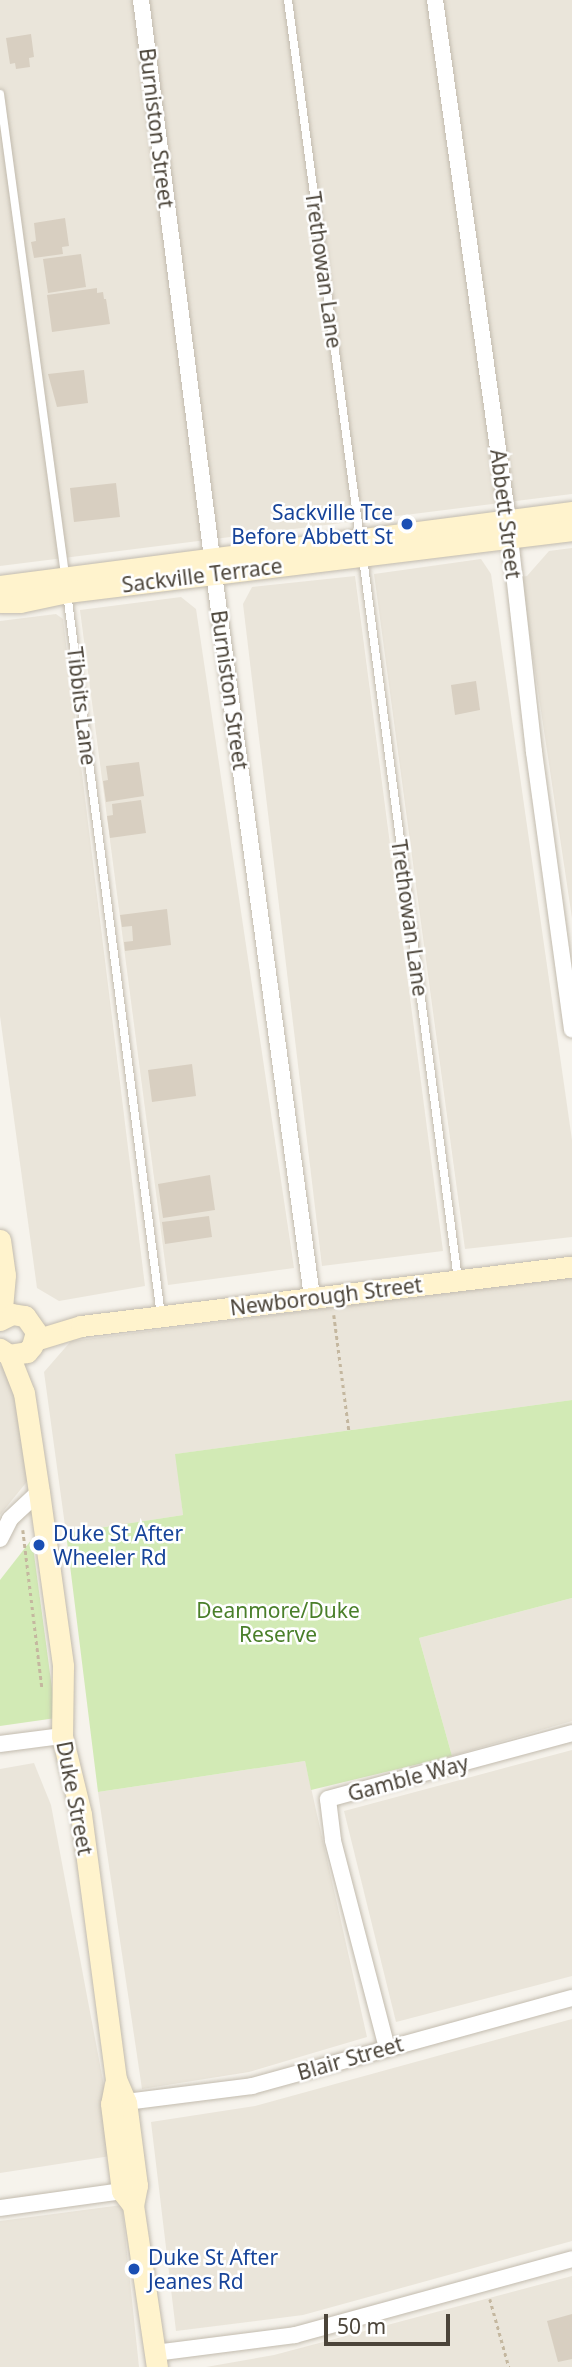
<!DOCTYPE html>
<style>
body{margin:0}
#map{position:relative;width:572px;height:2367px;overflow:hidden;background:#f6f3ec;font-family:"Noto Sans",sans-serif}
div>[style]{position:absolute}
.residential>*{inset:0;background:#eae5da}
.green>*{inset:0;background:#d2eab5}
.building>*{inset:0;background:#d8cfc1}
.path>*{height:2.5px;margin-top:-1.25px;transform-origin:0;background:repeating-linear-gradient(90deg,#c4b79f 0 3.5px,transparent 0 7px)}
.roads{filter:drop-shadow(0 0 2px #c2bbae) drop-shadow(0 0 2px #c2bbae)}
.lane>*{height:8px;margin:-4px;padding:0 4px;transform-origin:4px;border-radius:4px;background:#fff}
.street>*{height:16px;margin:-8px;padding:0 8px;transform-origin:8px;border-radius:8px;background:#fff}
.secondary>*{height:21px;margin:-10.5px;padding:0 10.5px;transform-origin:10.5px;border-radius:10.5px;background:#fff3cd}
.dots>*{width:19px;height:19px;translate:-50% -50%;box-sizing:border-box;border:4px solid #fff;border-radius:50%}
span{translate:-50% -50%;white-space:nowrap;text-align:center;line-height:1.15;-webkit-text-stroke:5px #fff;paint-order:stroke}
.street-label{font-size:21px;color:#4b4439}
.transit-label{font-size:21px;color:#164399}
.right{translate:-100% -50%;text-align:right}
.left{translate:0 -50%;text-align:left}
.park-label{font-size:21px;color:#4a7f2a}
.scale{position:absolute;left:324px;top:2314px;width:126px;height:32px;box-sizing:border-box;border:4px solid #4b4439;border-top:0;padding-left:9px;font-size:21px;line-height:24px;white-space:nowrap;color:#4b4439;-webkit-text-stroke:5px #fff;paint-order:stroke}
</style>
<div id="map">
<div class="residential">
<i style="clip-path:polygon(0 0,572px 0,572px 494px,0 566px)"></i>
<i style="clip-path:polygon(572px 548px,572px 918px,521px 577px,527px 576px,549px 551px)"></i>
<i style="clip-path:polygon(481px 559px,491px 574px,572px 1140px,572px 1237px,465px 1249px,374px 574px)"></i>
<i style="clip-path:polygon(355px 576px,443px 1251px,322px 1266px,243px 604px,252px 587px)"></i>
<i style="clip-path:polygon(181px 597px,196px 609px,294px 1268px,168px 1285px,80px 610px)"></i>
<i style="clip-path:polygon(56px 614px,63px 619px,145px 1286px,59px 1301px,37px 1288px,0 1016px,0 621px)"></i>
<i style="clip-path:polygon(572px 1277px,572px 1400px,176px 1454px,183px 1515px,66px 1533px,44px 1372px,71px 1341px)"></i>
<i style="clip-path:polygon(0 1365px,18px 1375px,29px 1479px,0 1515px)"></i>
<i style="clip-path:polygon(572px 1598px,572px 1721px,452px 1756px,419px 1638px)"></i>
<i style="clip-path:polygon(572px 1750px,572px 1976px,396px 2022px,344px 1811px)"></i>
<i style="clip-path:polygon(305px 1761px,367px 2037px,249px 2072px,142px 2089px,98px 1792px)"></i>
<i style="clip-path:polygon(34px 1763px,51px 1805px,117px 2155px,0 2173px,0 1769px)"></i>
<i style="clip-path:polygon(572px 2019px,572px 2241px,303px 2315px,176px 2331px,151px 2122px,255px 2106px)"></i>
<i style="clip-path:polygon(122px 2205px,139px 2367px,0 2367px,0 2221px)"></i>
<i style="clip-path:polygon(572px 2276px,572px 2367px,206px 2367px,274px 2355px)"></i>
</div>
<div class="green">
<i style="clip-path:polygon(572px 1400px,572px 1598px,419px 1638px,452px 1756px,311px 1790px,305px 1761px,98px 1792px,66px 1533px,183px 1515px,175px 1454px)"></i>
<i style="clip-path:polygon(32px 1539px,56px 1718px,0 1726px,0 1580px)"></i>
</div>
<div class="building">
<i style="clip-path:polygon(31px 34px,34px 57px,29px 58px,30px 67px,16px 69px,15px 63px,10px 64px,6px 38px)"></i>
<i style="clip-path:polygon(65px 218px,69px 246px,62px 247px,63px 254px,34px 258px,31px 242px,36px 241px,34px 223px)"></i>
<i style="clip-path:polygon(81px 254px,86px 287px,48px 293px,43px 259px)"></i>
<i style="clip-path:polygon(97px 288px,97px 293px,103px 292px,104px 299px,106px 299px,110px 324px,52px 332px,47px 295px)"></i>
<i style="clip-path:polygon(84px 370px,88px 403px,57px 407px,48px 374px)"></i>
<i style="clip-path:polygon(116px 483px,120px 517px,74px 522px,70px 488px)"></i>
<i style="clip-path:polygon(476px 681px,480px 710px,455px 715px,451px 685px)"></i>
<i style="clip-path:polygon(139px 762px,144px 796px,106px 802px,103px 781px,108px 780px,106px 766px)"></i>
<i style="clip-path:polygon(141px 800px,146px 833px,110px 838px,107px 816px,113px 815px,112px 804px)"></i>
<i style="clip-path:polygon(167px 909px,171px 945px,125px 951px,124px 942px,133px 941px,132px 926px,122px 927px,120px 915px)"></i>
<i style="clip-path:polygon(192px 1064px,196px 1096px,152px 1102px,148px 1070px)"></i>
<i style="clip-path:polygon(210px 1175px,215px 1210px,163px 1218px,158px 1184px)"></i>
<i style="clip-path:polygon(209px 1216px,212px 1237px,165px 1244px,162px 1222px)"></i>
<i style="clip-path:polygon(572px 2314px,572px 2359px,558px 2362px,547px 2321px)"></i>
</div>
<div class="path">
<i style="left:334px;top:1315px;width:116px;rotate:82.6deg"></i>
<i style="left:23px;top:1530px;width:158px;rotate:83.1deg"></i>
<i style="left:490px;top:2299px;width:71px;rotate:74.4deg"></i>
</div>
<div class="roads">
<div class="lane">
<i style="left:288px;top:0;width:543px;rotate:82.38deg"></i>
<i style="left:0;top:94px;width:487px;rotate:82.3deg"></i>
<i style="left:363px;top:558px;width:728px;rotate:82.5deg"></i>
<i style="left:67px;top:593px;width:729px;rotate:82.59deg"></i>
</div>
<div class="street">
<i style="left:141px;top:0;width:579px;rotate:82.75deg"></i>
<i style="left:214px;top:574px;width:730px;rotate:82.28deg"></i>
<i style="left:435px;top:0;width:525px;rotate:82.01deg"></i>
<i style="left:508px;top:520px;width:233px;rotate:83.6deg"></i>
<i style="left:534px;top:752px;width:280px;rotate:82.2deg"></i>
<i style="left:0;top:1539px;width:22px;rotate:-63deg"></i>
<i style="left:10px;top:1519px;width:40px;rotate:-43deg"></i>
<i style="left:0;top:1744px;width:63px;rotate:-7.4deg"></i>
<i style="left:387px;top:2048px;width:215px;rotate:-104.6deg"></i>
<i style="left:333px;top:1840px;width:41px;rotate:-97deg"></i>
<i style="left:328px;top:1799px;width:253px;rotate:-15.1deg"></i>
<i style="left:126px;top:2102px;width:127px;rotate:-7.2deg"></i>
<i style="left:252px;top:2086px;width:332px;rotate:-15.4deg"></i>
<i style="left:0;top:2208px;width:123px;rotate:-7.9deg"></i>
<i style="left:155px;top:2353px;width:141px;rotate:-7.3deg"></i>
<i style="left:295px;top:2335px;width:287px;rotate:-15.3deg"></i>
</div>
<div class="secondary">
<i style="left:0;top:586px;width:577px;rotate:-7.37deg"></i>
<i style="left:0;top:602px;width:20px"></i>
<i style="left:20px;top:602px;width:48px;rotate:-12deg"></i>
<i style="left:67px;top:592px;width:509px;rotate:-7deg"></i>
<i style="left:0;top:1240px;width:35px;rotate:82deg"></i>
<i style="left:5px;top:1275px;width:44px;rotate:95.2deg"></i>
<i style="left:0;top:1320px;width:13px;rotate:-27deg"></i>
<i style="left:12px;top:1314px;width:13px;rotate:9deg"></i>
<i style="left:25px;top:1316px;width:19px;rotate:55deg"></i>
<i style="left:36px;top:1332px;width:15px;rotate:106deg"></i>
<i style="left:32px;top:1346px;width:8px;rotate:130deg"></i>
<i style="left:27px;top:1352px;width:18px;rotate:171deg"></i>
<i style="left:9px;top:1355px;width:11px;rotate:-146deg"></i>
<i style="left:35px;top:1340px;width:48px;rotate:-16.9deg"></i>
<i style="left:81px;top:1326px;width:495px;rotate:-6.9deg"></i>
<i style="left:9px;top:1355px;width:41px;rotate:68.5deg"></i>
<i style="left:24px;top:1393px;width:100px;rotate:81.4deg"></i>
<i style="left:39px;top:1492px;width:176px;rotate:82.1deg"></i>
<i style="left:63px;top:1666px;width:70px;rotate:90.8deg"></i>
<i style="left:62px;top:1736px;width:80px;rotate:76.3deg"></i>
<i style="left:81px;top:1814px;width:267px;rotate:82.5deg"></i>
<i style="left:116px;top:2079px;width:25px;rotate:67deg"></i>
<i style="left:126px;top:2102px;width:84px;rotate:82.5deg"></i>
<i style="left:137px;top:2185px;width:20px;rotate:101deg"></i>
<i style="left:133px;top:2205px;width:164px;rotate:81.6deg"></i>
<i style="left:115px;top:2084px;width:20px;rotate:101deg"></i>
<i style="left:111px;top:2104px;width:88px;rotate:82.8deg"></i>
<i style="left:122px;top:2191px;width:18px;rotate:52deg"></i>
</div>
</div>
<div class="dots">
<i style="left:407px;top:524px;background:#1a4fb4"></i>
<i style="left:39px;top:1545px;background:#1a4fb4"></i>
<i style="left:134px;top:2269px;background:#1a4fb4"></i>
</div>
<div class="street-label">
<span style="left:157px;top:128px;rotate:83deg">Burniston Street</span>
<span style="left:324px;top:270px;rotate:82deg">Trethowan Lane</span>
<span style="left:506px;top:514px;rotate:83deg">Abbett Street</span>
<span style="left:202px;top:575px;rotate:-7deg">Sackville Terrace</span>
<span style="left:230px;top:690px;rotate:82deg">Burniston Street</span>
<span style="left:82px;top:706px;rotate:83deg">Tibbits Lane</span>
<span style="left:410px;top:918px;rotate:82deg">Trethowan Lane</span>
<span style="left:326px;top:1296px;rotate:-7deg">Newborough Street</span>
<span style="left:408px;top:1778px;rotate:-15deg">Gamble Way</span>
<span style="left:75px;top:1798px;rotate:79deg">Duke Street</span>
<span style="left:350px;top:2058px;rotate:-16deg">Blair Street</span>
</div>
<div class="transit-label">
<span class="right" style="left:393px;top:524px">Sackville Tce<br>Before Abbett St</span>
<span class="left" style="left:53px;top:1545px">Duke St After<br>Wheeler Rd</span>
<span class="left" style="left:148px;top:2269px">Duke St After<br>Jeanes Rd</span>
</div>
<div class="park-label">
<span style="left:278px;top:1622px">Deanmore/Duke<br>Reserve</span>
</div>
<div class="scale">50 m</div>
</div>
